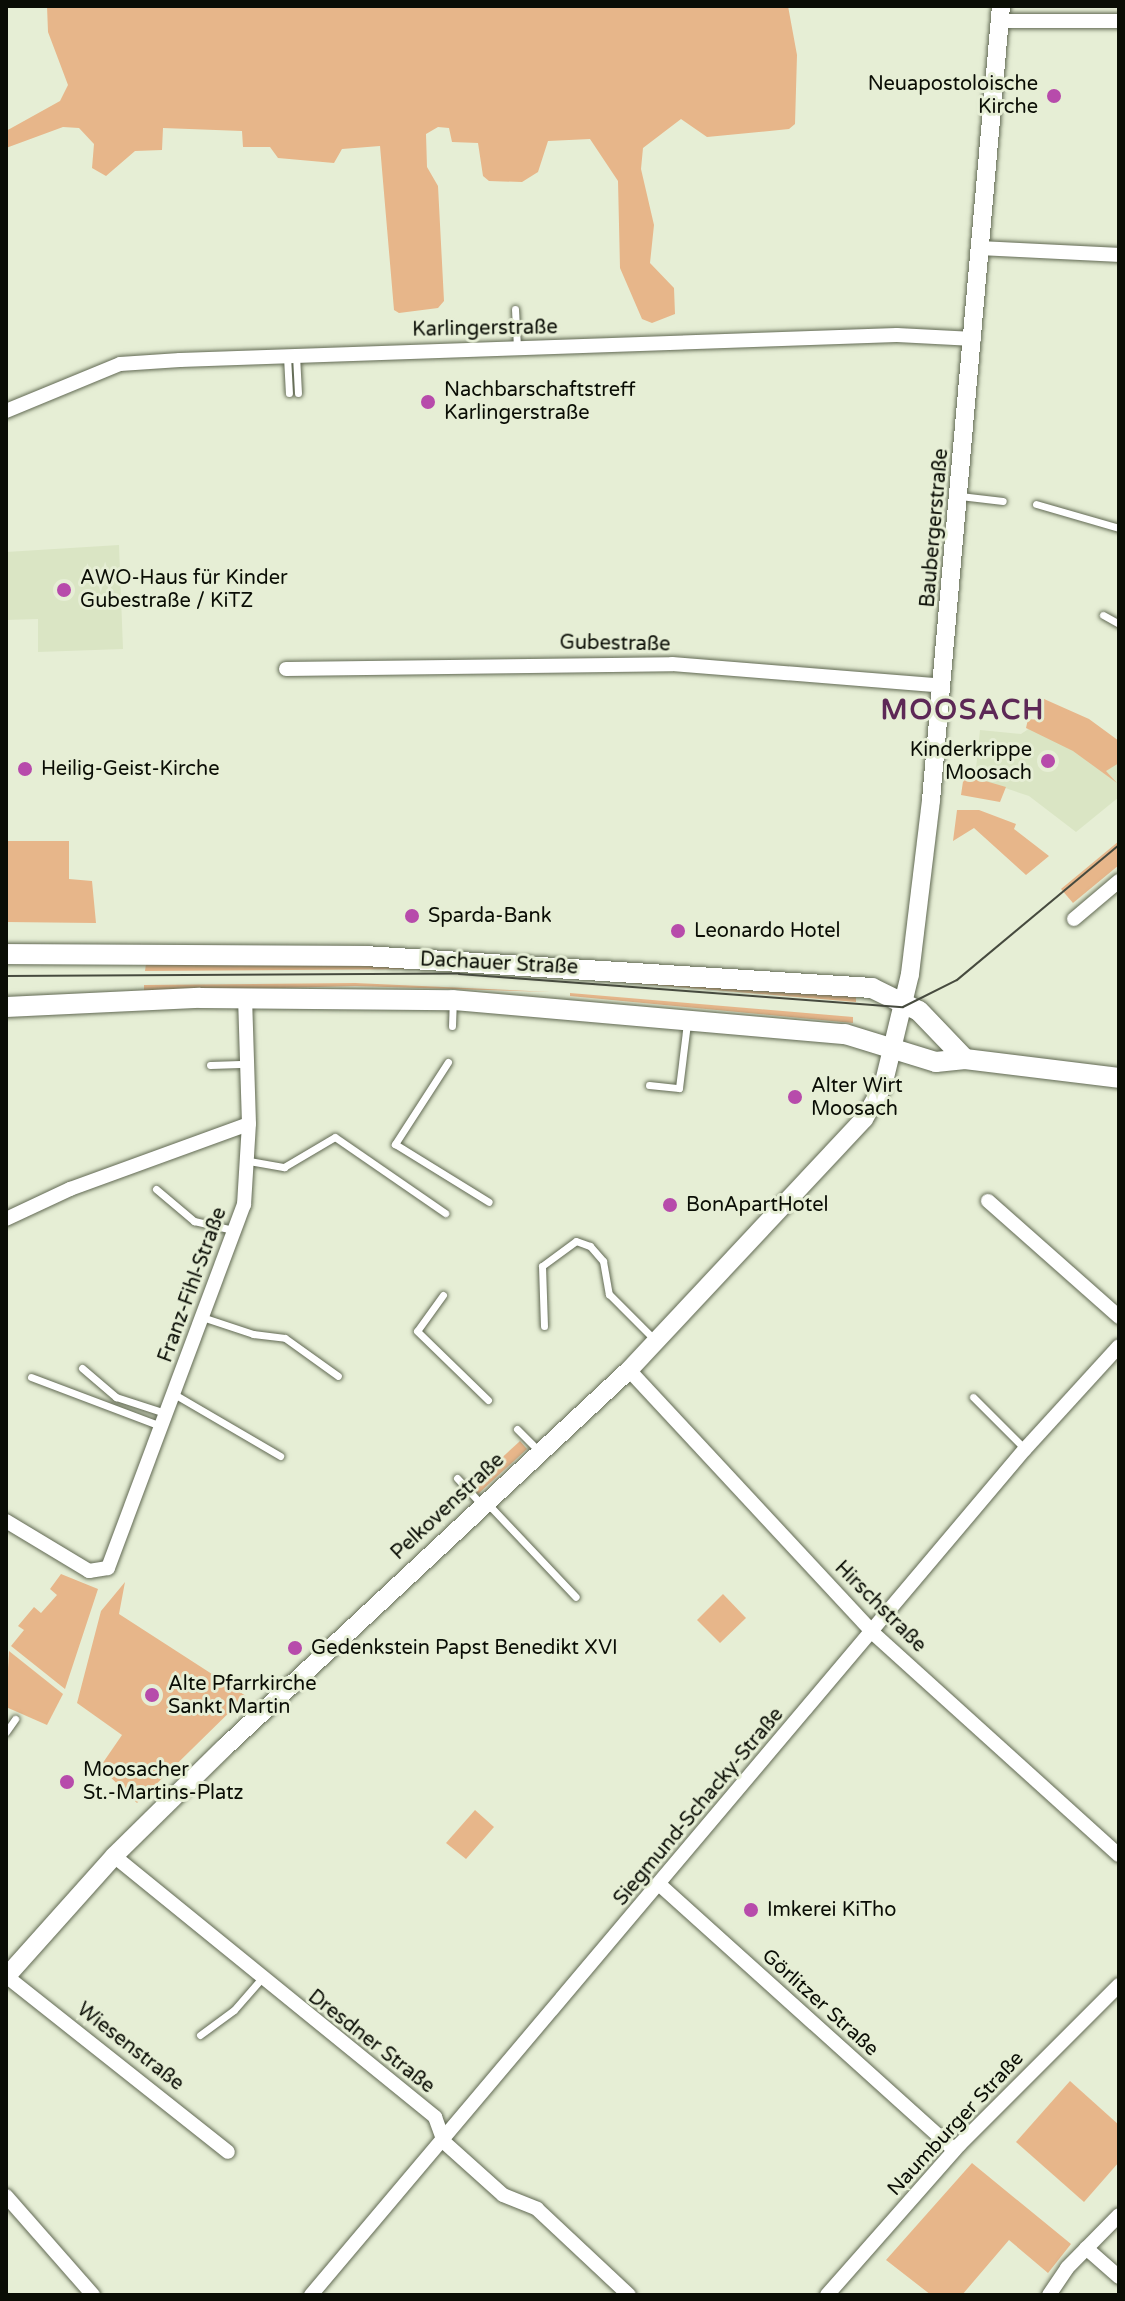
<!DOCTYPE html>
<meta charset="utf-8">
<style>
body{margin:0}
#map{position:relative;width:1125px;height:2301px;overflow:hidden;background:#e6eed5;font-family:"Varela Round",sans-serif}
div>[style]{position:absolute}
.built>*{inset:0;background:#dae5c4}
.green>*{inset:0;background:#e7b68a}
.roads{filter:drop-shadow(0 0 2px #616953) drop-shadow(0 0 2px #616953)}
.service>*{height:7px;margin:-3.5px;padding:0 3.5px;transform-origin:3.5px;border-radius:3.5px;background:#fff}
.minor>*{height:14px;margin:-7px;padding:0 7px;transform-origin:7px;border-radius:7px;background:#fff}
.tertiary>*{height:18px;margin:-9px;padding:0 9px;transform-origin:9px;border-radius:9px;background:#fff}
.secondary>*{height:20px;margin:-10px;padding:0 10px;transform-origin:10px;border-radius:10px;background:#fff}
.tram>*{height:2px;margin:-1px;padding:0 1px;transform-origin:1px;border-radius:1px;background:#464a3e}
.dots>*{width:22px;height:22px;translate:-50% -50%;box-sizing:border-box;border:4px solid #e6eed5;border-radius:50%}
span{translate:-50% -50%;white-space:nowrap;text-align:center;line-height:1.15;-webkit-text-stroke:6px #e6eed5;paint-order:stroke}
.poi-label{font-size:20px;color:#0a0d05}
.right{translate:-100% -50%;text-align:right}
.left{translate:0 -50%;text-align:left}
.street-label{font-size:20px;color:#0a0d05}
.district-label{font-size:28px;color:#5d2856;font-weight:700;letter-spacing:2px}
.frame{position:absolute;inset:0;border:8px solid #0a0d05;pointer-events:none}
</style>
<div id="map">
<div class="built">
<i style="clip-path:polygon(119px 545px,123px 649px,38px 652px,38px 619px,6px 620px,6px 552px)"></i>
<i style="clip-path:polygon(1061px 707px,1119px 744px,1119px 797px,1076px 832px,1029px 796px,975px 778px,980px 730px,1021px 734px)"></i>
</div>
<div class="green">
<i style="clip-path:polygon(47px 6px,788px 6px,797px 55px,795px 124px,789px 129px,707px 137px,681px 119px,643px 148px,641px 169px,654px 225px,650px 263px,674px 288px,675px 314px,652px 323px,642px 319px,620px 268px,618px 181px,590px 139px,548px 141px,538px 172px,522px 182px,489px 181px,483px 176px,478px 143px,452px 142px,449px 128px,438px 127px,426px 134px,427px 167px,438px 186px,444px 301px,438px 308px,399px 313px,394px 310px,380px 146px,342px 149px,334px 163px,278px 158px,270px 147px,243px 147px,242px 131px,163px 128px,162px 150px,135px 151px,106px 176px,92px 168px,94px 144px,79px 128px,63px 127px,6px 148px,6px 131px,60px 101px,68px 85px,48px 32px)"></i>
<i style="clip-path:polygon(1044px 699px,1089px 719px,1119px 741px,1119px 763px,1106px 771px,1117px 783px,1073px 751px,1026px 728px,1028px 719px,1040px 720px)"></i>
<i style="clip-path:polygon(965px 768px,976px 769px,975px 778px,1006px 787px,1000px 802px,961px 795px)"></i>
<i style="clip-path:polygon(957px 810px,979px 810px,1016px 824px,1014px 829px,1049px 856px,1026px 875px,974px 828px,953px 841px)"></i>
<i style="clip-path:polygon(6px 841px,69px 841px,69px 879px,92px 881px,96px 923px,6px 922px)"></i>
<i style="clip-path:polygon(1119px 841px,1119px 865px,1073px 903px,1061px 889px)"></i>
<i style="clip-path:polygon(146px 964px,345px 964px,425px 969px,145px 971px)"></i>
<i style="clip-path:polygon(561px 977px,856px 995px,856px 1002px)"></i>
<i style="clip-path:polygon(355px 983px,551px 992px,355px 986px,144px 992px,144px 985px)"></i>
<i style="clip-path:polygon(570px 993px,853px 1017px,853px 1023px,570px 996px)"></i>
<i style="clip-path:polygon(520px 1441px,527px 1449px,478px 1494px,471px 1486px)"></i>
<i style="clip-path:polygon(61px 1574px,98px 1589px,65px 1689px,11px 1646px,24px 1630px,18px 1626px,34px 1607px,41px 1613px,57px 1595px,50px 1589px)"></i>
<i style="clip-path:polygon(125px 1582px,119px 1614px,246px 1696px,137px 1803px,100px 1767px,122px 1735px,77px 1703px,101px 1611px)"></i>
<i style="clip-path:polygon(723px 1594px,746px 1618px,720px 1643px,697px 1620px)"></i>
<i style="clip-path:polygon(9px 1651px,63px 1694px,47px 1725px,6px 1707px)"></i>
<i style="clip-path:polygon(475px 1810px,494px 1827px,466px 1859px,446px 1843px)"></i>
<i style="clip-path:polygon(1070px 2081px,1119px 2125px,1119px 2162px,1084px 2202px,1016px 2142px)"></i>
<i style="clip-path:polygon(972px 2163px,1071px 2244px,1048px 2273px,1009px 2240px,962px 2295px,931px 2295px,886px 2260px)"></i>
</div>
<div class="roads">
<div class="service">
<i style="left:515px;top:309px;width:39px;rotate:87deg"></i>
<i style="left:296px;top:355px;width:38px;rotate:87deg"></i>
<i style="left:287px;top:356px;width:37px;rotate:87deg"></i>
<i style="left:960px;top:496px;width:43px;rotate:6.6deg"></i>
<i style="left:1036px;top:504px;width:86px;rotate:16.1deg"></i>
<i style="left:1103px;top:615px;width:18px;rotate:29deg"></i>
<i style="left:452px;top:1026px;width:24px;rotate:-88deg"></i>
<i style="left:448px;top:1062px;width:98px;rotate:122.9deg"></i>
<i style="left:395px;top:1144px;width:110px;rotate:31.7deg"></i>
<i style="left:210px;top:1065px;width:38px;rotate:-2deg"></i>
<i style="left:649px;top:1085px;width:30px;rotate:6deg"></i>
<i style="left:679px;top:1088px;width:65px;rotate:-83deg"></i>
<i style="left:249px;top:1161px;width:36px;rotate:10deg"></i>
<i style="left:284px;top:1167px;width:59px;rotate:-30.5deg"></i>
<i style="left:335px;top:1137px;width:134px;rotate:34.6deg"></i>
<i style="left:156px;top:1189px;width:50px;rotate:40.1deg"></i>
<i style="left:194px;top:1221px;width:40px;rotate:13deg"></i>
<i style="left:443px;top:1295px;width:44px;rotate:125.8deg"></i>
<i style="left:417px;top:1331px;width:99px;rotate:44.2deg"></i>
<i style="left:202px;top:1317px;width:54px;rotate:18.4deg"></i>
<i style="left:253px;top:1334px;width:32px;rotate:7deg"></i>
<i style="left:285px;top:1338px;width:65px;rotate:35.6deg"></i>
<i style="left:544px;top:1326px;width:60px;rotate:-91.9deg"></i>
<i style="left:542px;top:1266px;width:42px;rotate:-36.3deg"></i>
<i style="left:576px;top:1241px;width:15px;rotate:20deg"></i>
<i style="left:590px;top:1246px;width:20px;rotate:49deg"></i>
<i style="left:603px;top:1261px;width:34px;rotate:80deg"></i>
<i style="left:609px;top:1294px;width:66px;rotate:45deg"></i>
<i style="left:82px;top:1368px;width:45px;rotate:40.5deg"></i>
<i style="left:116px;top:1397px;width:52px;rotate:18.1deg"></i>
<i style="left:31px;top:1377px;width:139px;rotate:20.7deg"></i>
<i style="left:174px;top:1394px;width:123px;rotate:30.3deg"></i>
<i style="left:973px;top:1397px;width:74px;rotate:45deg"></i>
<i style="left:517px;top:1429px;width:30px;rotate:45deg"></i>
<i style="left:457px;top:1478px;width:37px;rotate:47deg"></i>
<i style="left:487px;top:1503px;width:129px;rotate:46.6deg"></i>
<i style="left:6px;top:1732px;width:16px;rotate:-55deg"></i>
<i style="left:200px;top:2035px;width:42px;rotate:-36.3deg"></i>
<i style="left:234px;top:2010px;width:41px;rotate:-48.9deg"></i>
</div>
<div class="minor">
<i style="left:1000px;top:21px;width:119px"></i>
<i style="left:981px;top:248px;width:138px;rotate:2.9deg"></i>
<i style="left:6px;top:411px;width:123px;rotate:-22.4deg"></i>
<i style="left:120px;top:364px;width:60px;rotate:-3.8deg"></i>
<i style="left:180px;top:360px;width:717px;rotate:-2deg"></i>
<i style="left:897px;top:335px;width:77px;rotate:3deg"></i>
<i style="left:286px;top:669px;width:386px;rotate:-0.7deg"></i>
<i style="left:672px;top:664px;width:272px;rotate:4.6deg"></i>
<i style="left:1074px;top:919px;width:59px;rotate:-40.2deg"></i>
<i style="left:988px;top:1201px;width:175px;rotate:41.5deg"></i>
<i style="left:6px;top:1219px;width:71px;rotate:-25.1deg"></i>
<i style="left:70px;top:1189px;width:190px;rotate:-20deg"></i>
<i style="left:629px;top:1370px;width:359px;rotate:47.1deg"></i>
<i style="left:873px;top:1633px;width:331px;rotate:42.1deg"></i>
<i style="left:6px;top:1521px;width:97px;rotate:31.1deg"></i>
<i style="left:89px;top:1571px;width:19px;rotate:-9deg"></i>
<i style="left:108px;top:1568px;width:388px;rotate:-69.5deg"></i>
<i style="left:244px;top:1205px;width:81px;rotate:-86.5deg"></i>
<i style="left:249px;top:1124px;width:126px;rotate:-91.8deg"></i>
<i style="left:114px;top:1856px;width:414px;rotate:39.1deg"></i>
<i style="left:435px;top:2117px;width:27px;rotate:70deg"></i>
<i style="left:444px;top:2142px;width:79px;rotate:41.9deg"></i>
<i style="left:503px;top:2195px;width:37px;rotate:22deg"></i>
<i style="left:537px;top:2209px;width:126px;rotate:43.1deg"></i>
<i style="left:660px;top:1885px;width:396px;rotate:42deg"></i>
<i style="left:6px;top:1976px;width:283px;rotate:38.4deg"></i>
<i style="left:6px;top:2196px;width:132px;rotate:48.7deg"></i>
<i style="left:1086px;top:2248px;width:44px;rotate:41.3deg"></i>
<i style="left:311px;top:2295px;width:1107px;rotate:-49.84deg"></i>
<i style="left:1025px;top:1449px;width:139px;rotate:-47.6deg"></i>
<i style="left:827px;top:2295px;width:201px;rotate:-48.6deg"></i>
<i style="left:960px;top:2144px;width:225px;rotate:-45deg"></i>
<i style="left:1049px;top:2295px;width:32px;rotate:-56deg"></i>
<i style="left:1067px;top:2268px;width:74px;rotate:-45.5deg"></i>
</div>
<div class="tertiary">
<i style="left:6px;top:1977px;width:162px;rotate:-48.2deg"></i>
<i style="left:114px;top:1856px;width:154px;rotate:-44.5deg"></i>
<i style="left:224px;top:1748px;width:554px;rotate:-43.03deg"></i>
<i style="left:629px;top:1370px;width:344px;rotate:-46.9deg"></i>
<i style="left:864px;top:1119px;width:38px;rotate:-60deg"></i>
<i style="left:883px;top:1086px;width:115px;rotate:-76.4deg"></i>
<i style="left:910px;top:974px;width:175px;rotate:-83.1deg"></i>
<i style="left:931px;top:800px;width:797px;rotate:-84.96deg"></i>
</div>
<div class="secondary">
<i style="left:6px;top:954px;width:359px;rotate:0.3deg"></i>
<i style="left:365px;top:956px;width:508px;rotate:3.61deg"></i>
<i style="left:872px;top:988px;width:52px;rotate:26.1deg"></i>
<i style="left:919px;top:1011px;width:66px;rotate:46.2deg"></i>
<i style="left:6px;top:1007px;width:194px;rotate:-2.7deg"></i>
<i style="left:200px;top:998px;width:253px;rotate:0.5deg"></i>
<i style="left:453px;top:1000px;width:393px;rotate:5deg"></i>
<i style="left:845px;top:1034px;width:95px;rotate:17.1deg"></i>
<i style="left:936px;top:1062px;width:29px;rotate:-6deg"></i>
<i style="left:965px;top:1059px;width:155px;rotate:7deg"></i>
</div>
</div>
<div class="tram">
<i style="left:6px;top:976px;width:453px;rotate:-0.3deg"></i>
<i style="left:459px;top:974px;width:445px;rotate:4.3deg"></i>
<i style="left:903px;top:1007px;width:60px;rotate:-26.6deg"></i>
<i style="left:957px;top:980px;width:211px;rotate:-39.8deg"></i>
</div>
<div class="dots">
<i style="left:1054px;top:96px;background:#b74bab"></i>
<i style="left:428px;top:402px;background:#b74bab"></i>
<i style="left:64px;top:590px;background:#b74bab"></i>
<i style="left:1048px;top:761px;background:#b74bab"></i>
<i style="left:25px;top:769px;background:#b74bab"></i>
<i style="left:412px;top:916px;background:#b74bab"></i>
<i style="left:678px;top:931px;background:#b74bab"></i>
<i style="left:795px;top:1097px;background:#b74bab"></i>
<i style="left:670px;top:1205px;background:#b74bab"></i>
<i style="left:295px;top:1648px;background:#b74bab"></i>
<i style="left:152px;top:1695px;background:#b74bab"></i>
<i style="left:67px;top:1782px;background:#b74bab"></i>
<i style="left:751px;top:1910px;background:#b74bab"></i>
</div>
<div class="poi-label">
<span class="right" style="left:1038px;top:96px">Neuapostoloische<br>Kirche</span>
<span class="left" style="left:444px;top:402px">Nachbarschaftstreff<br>Karlingerstraße</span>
<span class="left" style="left:80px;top:590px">AWO-Haus für Kinder<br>Gubestraße / KiTZ</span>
<span class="right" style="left:1032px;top:762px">Kinderkrippe<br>Moosach</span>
<span class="left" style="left:41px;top:769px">Heilig-Geist-Kirche</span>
<span class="left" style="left:428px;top:916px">Sparda-Bank</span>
<span class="left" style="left:694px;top:931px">Leonardo Hotel</span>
<span class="left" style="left:811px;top:1098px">Alter Wirt<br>Moosach</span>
<span class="left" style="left:686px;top:1205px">BonApartHotel</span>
<span class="left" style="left:311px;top:1648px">Gedenkstein Papst Benedikt XVI</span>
<span class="left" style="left:168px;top:1696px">Alte Pfarrkirche<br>Sankt Martin</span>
<span class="left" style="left:83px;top:1782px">Moosacher<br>St.-Martins-Platz</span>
<span class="left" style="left:767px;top:1910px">Imkerei KiTho</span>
</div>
<div class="street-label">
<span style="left:485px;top:329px;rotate:-1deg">Karlingerstraße</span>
<span style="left:935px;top:528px;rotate:-85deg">Baubergerstraße</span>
<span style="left:615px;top:644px;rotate:1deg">Gubestraße</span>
<span style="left:499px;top:964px;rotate:3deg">Dachauer Straße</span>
<span style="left:193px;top:1285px;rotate:-70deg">Franz-Fihl-Straße</span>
<span style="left:448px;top:1507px;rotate:-43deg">Pelkovenstraße</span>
<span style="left:880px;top:1607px;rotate:45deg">Hirschstraße</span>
<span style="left:699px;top:1807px;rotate:-50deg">Siegmund-Schacky-Straße</span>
<span style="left:820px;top:2003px;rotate:42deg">Görlitzer Straße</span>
<span style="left:371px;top:2042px;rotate:38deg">Dresdner Straße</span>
<span style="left:130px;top:2047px;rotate:38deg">Wiesenstraße</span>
<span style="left:956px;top:2124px;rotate:-47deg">Naumburger Straße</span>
</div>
<div class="district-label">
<span style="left:963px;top:710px">MOOSACH</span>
</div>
<div class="frame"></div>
</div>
